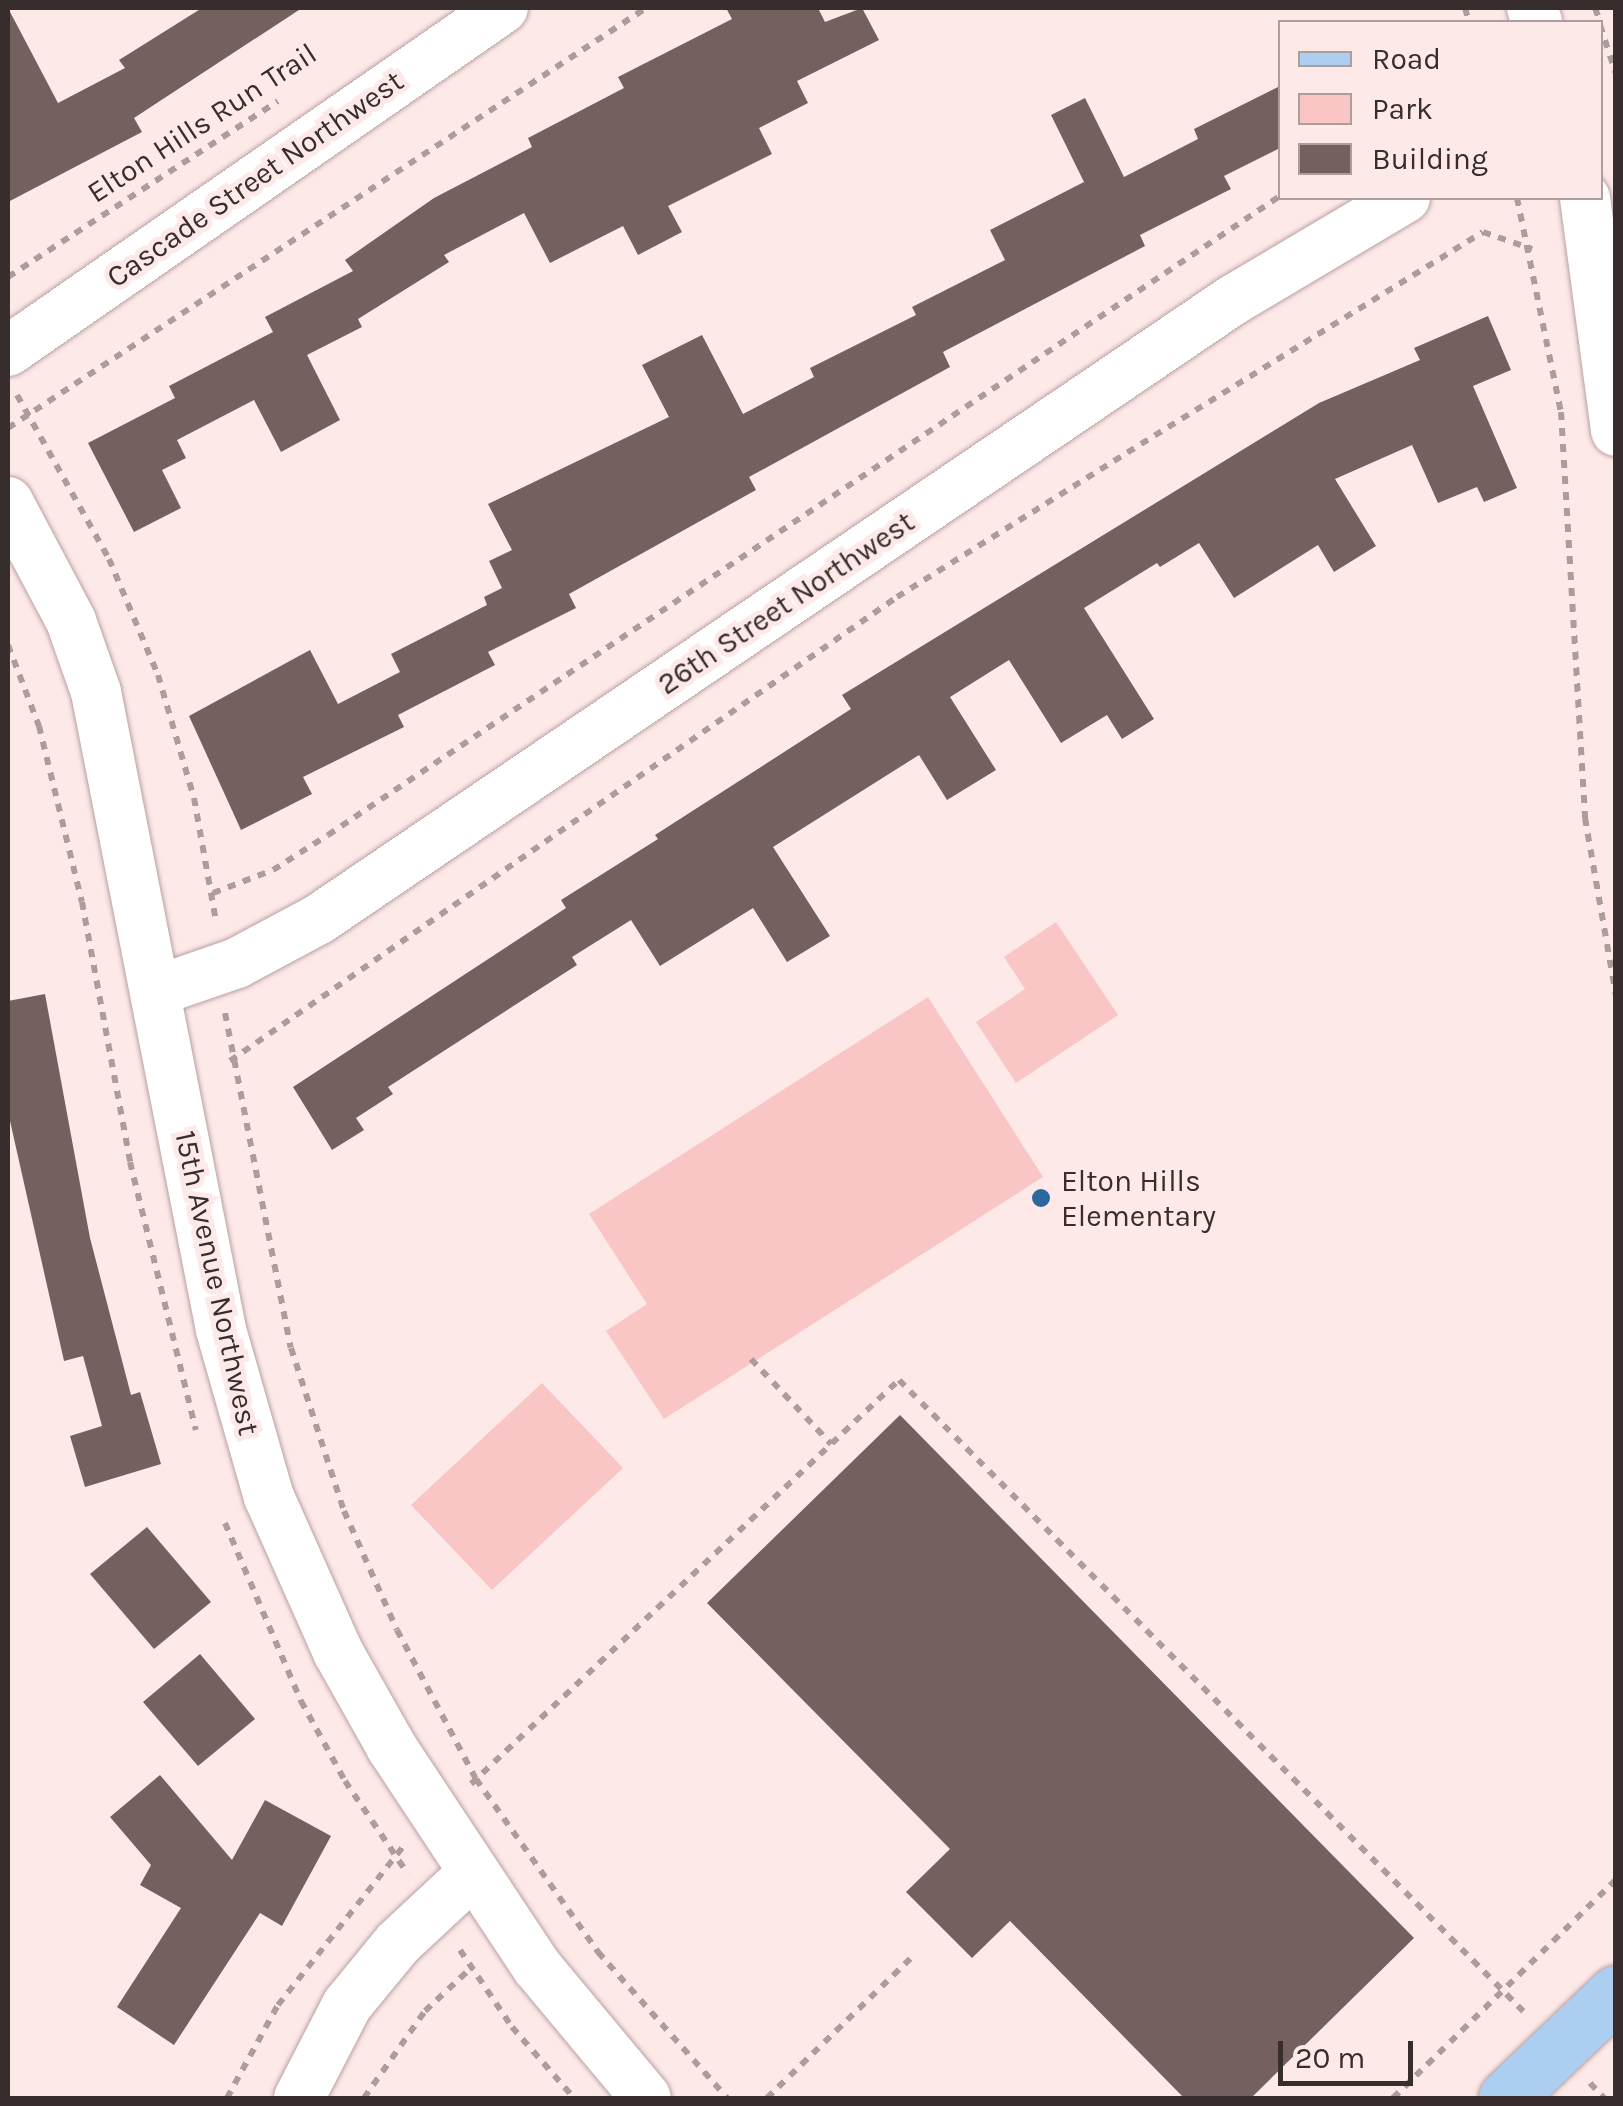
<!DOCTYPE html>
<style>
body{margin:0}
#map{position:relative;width:1623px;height:2106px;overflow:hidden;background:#fde9e8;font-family:Karla,sans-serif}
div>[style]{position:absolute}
.green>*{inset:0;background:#f9c5c5}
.building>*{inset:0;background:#756060}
.path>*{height:6px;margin-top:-3px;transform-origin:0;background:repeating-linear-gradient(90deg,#ac9d9c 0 8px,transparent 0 16px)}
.roads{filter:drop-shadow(0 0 2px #b8a1a0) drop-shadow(0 0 2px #b8a1a0)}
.minor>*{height:50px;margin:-25px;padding:0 25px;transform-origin:25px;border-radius:25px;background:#fff}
.major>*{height:55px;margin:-27.5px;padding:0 27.5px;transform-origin:27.5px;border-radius:27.5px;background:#accff1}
.dots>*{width:28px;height:28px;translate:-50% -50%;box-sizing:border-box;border:5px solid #fde9e8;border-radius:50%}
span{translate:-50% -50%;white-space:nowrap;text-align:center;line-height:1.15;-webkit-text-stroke:10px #fde9e8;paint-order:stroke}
.street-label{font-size:30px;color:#362d2c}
.poi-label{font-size:30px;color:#362d2c}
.left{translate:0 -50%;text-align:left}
.frame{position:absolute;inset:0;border:10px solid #362d2c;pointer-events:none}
.legend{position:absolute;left:1278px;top:20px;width:325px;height:180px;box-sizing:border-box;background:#fde9e8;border:2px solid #ad9e9d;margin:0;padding:12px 18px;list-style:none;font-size:30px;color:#362d2c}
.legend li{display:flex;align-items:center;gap:20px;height:50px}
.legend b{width:50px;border:2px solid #ad9e9d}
.scale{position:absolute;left:1278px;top:2041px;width:135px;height:45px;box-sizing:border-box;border:5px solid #362d2c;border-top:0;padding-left:12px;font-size:30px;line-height:35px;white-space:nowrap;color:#362d2c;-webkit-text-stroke:8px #fde9e8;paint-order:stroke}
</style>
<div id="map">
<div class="green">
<i style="clip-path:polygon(1056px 922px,1118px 1015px,1016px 1083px,976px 1022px,1025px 989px,1004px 957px)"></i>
<i style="clip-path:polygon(928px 997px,1043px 1177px,664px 1419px,606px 1331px,647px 1304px,589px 1214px)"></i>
<i style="clip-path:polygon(542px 1383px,623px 1468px,492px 1590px,411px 1505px)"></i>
</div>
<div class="building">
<i style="clip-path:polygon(8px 8px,58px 103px,125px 68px,119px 60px,202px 8px,302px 8px,134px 118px,142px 132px,8px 202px)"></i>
<i style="clip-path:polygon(726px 8px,818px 8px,825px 22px,862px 8px,879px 40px,797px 81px,808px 103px,759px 128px,772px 154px,668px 206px,682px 232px,638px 255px,623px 226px,550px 263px,524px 213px,444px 255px,449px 262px,358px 319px,362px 327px,307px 355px,340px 420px,281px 452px,254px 400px,177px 440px,186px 458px,162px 470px,181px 508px,134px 532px,88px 443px,175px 398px,169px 386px,273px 332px,265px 317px,353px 271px,345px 260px,434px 198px,532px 147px,528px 138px,624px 88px,618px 77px,732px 19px)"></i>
<i style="clip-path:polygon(1280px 86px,1280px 148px,1224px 176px,1231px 189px,1140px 235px,1145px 246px,943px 352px,950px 367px,749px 477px,756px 490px,569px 594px,576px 608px,488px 652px,495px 665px,398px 715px,404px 727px,303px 777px,312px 794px,241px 830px,189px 716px,310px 650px,338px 704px,400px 672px,391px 654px,487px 605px,484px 597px,502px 588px,489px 561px,512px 550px,488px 504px,669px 417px,642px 365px,702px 335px,743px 414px,814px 377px,810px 368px,916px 315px,912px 307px,1005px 260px,990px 230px,1084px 182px,1051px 115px,1085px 98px,1124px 177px,1198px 139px,1194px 129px)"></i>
<i style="clip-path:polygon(1488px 316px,1511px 370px,1473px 386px,1517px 488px,1484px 502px,1477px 487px,1438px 503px,1412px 445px,1335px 479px,1376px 546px,1334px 572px,1318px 545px,1234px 598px,1199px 543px,1160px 567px,1157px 563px,1084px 608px,1154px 719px,1122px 739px,1107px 715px,1061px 743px,1009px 660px,950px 697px,996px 770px,947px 800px,919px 755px,773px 847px,830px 936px,787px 962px,753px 908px,660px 966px,631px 920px,572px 957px,577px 965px,388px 1087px,393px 1094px,356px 1118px,364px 1130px,332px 1150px,293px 1087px,566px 908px,561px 900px,658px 839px,655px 835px,851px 709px,842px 695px,1319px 403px,1420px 360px,1414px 348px)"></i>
<i style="clip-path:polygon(45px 994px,90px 1238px,131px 1395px,140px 1392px,161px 1464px,85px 1487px,70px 1436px,102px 1426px,83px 1356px,64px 1361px,8px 1112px,8px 1001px)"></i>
<i style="clip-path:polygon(900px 1415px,1414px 1938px,1251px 2098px,1184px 2098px,1010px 1921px,972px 1958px,906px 1892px,950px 1849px,707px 1603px)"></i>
<i style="clip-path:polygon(147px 1527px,211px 1602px,154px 1649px,90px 1574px)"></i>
<i style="clip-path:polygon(200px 1654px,255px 1719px,198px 1766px,143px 1702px)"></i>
<i style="clip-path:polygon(160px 1775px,232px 1860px,265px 1800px,331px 1836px,282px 1926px,260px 1913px,174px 2045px,117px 2007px,181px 1908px,140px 1885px,151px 1865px,110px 1817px)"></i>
</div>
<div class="path">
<i style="left:1465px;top:8px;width:15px;rotate:74deg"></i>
<i style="left:1595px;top:8px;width:15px;rotate:70deg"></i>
<i style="left:1600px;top:25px;width:52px;rotate:71.9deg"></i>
<i style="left:1517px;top:198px;width:218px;rotate:78.4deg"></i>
<i style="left:1561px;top:412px;width:407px;rotate:86.6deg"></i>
<i style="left:1585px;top:818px;width:180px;rotate:80.1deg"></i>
<i style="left:8px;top:277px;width:322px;rotate:-33.1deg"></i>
<i style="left:17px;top:395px;width:188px;rotate:60.7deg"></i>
<i style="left:109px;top:559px;width:126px;rotate:67.1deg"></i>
<i style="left:158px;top:675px;width:128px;rotate:73.7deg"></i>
<i style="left:194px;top:798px;width:125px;rotate:79.9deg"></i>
<i style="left:8px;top:428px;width:764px;rotate:-33.36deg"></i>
<i style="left:8px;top:645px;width:87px;rotate:69.1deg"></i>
<i style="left:39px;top:726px;width:181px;rotate:76.3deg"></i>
<i style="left:82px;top:902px;width:264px;rotate:79.5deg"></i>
<i style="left:130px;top:1162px;width:276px;rotate:76.2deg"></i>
<i style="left:213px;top:893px;width:64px;rotate:-21deg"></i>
<i style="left:273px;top:870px;width:65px;rotate:-32.5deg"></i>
<i style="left:328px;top:835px;width:1147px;rotate:-33.87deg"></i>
<i style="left:225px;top:1013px;width:341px;rotate:78.9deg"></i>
<i style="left:291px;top:1348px;width:171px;rotate:72deg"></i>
<i style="left:344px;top:1511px;width:130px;rotate:66deg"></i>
<i style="left:397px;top:1630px;width:169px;rotate:62.1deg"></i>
<i style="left:476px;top:1779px;width:212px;rotate:54.8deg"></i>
<i style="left:598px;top:1952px;width:195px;rotate:48.5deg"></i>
<i style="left:230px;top:1061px;width:813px;rotate:-34.82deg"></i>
<i style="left:897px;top:597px;width:288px;rotate:-32.1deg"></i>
<i style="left:1141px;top:444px;width:402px;rotate:-31.8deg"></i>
<i style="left:1483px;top:232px;width:52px;rotate:19.1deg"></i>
<i style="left:751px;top:1359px;width:117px;rotate:46.7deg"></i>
<i style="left:225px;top:1523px;width:194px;rotate:66.9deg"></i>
<i style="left:301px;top:1701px;width:91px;rotate:61.2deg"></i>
<i style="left:345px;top:1781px;width:112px;rotate:55.9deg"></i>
<i style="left:471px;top:1784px;width:589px;rotate:-43.35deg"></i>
<i style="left:899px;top:1380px;width:889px;rotate:45.32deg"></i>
<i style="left:460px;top:1950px;width:93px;rotate:56deg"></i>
<i style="left:512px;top:2027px;width:94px;rotate:48.9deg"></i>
<i style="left:1590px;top:2083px;width:21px;rotate:47deg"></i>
<i style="left:227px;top:2098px;width:106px;rotate:-61.3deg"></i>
<i style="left:278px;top:2005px;width:201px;rotate:-51.7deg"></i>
<i style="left:364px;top:2098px;width:106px;rotate:-55deg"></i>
<i style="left:425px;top:2011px;width:64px;rotate:-43.1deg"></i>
<i style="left:767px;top:2098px;width:201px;rotate:-44.2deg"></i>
<i style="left:1393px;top:2098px;width:312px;rotate:-44.4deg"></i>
</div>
<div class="roads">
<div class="minor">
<i style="left:1532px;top:8px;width:15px;rotate:70deg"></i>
<i style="left:1585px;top:198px;width:235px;rotate:82.4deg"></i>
<i style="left:8px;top:351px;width:602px;rotate:-34.72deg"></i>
<i style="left:8px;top:502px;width:135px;rotate:62.1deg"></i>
<i style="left:71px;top:621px;width:75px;rotate:70.6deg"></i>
<i style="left:96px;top:692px;width:650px;rotate:78.91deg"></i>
<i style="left:221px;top:1330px;width:174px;rotate:74deg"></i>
<i style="left:269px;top:1497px;width:170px;rotate:66deg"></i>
<i style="left:338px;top:1652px;width:110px;rotate:60.6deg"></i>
<i style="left:392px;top:1748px;width:263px;rotate:56.5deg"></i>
<i style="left:537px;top:1967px;width:170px;rotate:50.2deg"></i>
<i style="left:159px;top:990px;width:83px;rotate:-19.1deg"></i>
<i style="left:237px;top:963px;width:93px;rotate:-28.2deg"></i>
<i style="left:319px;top:919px;width:1104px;rotate:-34.11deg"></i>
<i style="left:1233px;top:300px;width:200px;rotate:-30.7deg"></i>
<i style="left:299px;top:2098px;width:105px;rotate:-62.7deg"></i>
<i style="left:347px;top:2005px;width:80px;rotate:-50.6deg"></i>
<i style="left:398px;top:1943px;width:101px;rotate:-43deg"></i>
</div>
<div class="major">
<i style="left:1506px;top:2098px;width:152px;rotate:-43.7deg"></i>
</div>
</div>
<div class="dots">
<i style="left:1041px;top:1198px;background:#2b689f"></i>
</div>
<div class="street-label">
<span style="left:202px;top:123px;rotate:-33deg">Elton Hills Run Trail</span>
<span style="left:255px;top:179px;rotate:-35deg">Cascade Street Northwest</span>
<span style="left:786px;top:603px;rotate:-34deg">26th Street Northwest</span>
<span style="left:217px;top:1283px;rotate:78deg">15th Avenue Northwest</span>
</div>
<div class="poi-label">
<span class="left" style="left:1061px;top:1198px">Elton Hills<br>Elementary</span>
</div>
<div class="frame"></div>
<ul class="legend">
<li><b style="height:12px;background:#accff1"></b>Road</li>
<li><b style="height:28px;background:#f9c5c5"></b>Park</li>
<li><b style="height:28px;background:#756060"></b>Building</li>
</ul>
<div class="scale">20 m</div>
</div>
